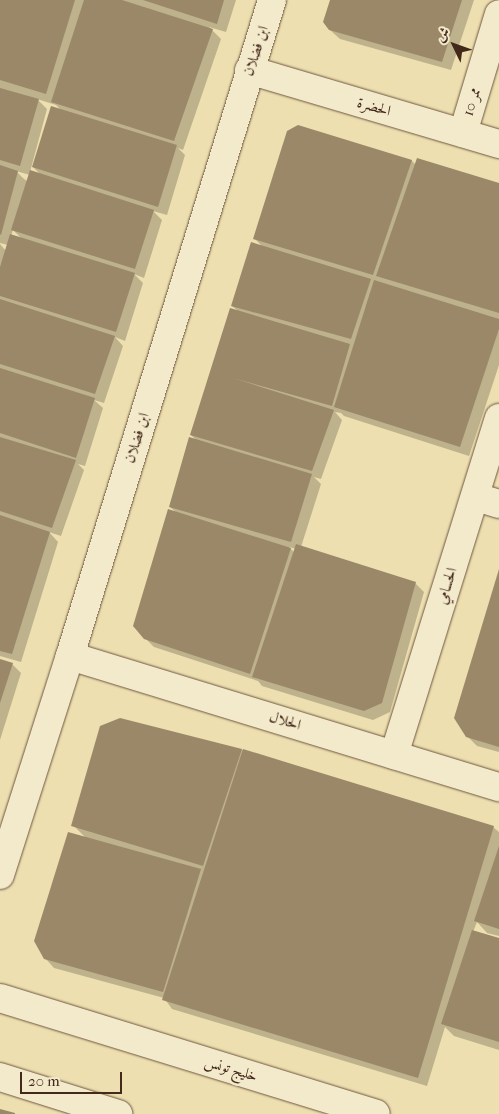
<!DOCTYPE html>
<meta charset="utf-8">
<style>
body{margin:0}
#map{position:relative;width:499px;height:1114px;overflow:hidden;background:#eddfaf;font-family:"IM FELL French Canon",Amiri,serif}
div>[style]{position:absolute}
.shadow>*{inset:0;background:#0003}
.building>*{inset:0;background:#9b8868}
.roads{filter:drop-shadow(0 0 1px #6e5641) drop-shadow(0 0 1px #6e5641)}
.minor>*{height:28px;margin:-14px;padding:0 14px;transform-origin:14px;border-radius:14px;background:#f3eacb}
span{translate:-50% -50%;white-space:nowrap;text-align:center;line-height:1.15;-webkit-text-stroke:5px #f3eacb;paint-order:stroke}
.street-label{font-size:15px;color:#43291c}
.north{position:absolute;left:429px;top:20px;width:50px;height:50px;-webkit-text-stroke:4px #f3eacb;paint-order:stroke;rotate:312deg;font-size:14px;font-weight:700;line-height:20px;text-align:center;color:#43291c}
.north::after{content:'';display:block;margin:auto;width:18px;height:22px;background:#43291c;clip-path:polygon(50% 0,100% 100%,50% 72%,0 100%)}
.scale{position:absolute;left:20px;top:1072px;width:102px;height:22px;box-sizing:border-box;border:2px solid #43291c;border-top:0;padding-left:6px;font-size:15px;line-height:18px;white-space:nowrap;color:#43291c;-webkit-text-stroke:4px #f3eacb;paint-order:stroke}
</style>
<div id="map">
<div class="shadow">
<i style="clip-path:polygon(evenodd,0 0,236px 0,226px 32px,209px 27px,221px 39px,183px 150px,178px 148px,185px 155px,167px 215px,153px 211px,162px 220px,144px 278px,134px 274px,143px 283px,125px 341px,115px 337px,123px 346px,104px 403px,94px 400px,103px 408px,85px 466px,78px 464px,84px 470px,61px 536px,49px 532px,58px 542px,21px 662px,0 656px,0 244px,6px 251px,8px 245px,0 243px,0 0,37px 99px,56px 105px,62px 111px,33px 167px,42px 176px,30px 172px,47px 109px,37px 99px,0 0,16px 171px,30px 175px,28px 182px,23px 178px,16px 171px,0 0,13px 230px,22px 239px,11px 236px,13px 230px)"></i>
<i style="clip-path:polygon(331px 0,474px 0,451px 70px,340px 39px,330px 30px)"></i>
<i style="clip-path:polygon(evenodd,298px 127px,412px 161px,416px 165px,499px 184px,499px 365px,469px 456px,344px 416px,341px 413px,335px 412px,342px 420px,321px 479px,314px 477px,321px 484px,301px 547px,415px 583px,424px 592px,390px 712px,373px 720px,262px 686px,258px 681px,154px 647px,145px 638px,177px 513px,170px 507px,196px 440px,191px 435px,239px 312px,232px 306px,263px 247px,254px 238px,298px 127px,289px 547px,296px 549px,295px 553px,289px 547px)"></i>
<i style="clip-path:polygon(499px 572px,499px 752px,477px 746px,467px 736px)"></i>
<i style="clip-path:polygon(0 661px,12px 664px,21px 673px,0 740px)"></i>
<i style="clip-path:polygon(120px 719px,243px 750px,493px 827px,499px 832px,499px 936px,487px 933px,477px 922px,473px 932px,499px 940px,499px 1050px,454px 1036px,445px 1027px,427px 1086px,172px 1009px,164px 998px,54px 968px,45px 958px,85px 837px,73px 825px)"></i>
</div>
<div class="building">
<i style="clip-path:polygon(0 0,75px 0,46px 94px,0 80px)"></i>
<i style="clip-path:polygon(84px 0,122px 0,213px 29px,174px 141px,51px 102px)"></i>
<i style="clip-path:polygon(143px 0,224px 0,217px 24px)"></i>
<i style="clip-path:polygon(330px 0,462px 0,442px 62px,329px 30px,323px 22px)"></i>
<i style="clip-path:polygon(0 88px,39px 99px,20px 166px,0 160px)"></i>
<i style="clip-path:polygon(51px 106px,177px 145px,158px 207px,32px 167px)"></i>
<i style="clip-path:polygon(298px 125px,412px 160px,373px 275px,253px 239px,287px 131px)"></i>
<i style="clip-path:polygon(417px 158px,499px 183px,499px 313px,376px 276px)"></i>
<i style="clip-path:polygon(0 165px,18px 171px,1px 235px,0 234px)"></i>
<i style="clip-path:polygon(30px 170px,154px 210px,135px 269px,11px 230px)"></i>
<i style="clip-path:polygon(10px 234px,135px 273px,116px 332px,0 296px,0 267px)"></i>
<i style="clip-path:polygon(251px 242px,371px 279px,351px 339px,231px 306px)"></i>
<i style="clip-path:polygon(374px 280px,499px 319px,499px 329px,460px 447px,334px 407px)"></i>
<i style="clip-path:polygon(0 299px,115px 336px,95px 394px,0 364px)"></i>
<i style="clip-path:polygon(230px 308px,350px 344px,332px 406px,233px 378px,334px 410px,312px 471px,190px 435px)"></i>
<i style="clip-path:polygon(0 368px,95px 398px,76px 458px,0 433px)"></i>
<i style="clip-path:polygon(0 437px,76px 460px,52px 528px,0 511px)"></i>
<i style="clip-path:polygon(189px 437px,312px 474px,291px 542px,169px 507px)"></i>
<i style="clip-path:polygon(168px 509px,291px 548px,250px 674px,144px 639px,133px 626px)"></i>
<i style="clip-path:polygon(0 515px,50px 532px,12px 654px,0 651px)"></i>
<i style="clip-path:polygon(296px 544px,416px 582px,382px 703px,364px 711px,252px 677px)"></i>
<i style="clip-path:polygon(499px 569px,499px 747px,466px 737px,454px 718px)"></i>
<i style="clip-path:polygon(0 659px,13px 663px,0 703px)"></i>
<i style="clip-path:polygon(120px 718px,242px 749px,203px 866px,71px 826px,100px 726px)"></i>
<i style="clip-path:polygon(243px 749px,494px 826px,418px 1078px,162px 1000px)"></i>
<i style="clip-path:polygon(68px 832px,201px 869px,163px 992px,44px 959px,34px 941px)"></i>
<i style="clip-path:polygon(499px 846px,499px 929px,474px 921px)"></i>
<i style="clip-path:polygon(472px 930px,499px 938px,499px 1042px,441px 1024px)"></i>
<i style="clip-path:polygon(0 1109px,15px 1113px,15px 1114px,0 1114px)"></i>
</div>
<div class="roads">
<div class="minor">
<i style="left:249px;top:70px;width:261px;rotate:16.5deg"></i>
<i style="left:463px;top:133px;width:124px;rotate:-73.2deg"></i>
<i style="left:476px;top:497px;width:24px;rotate:17deg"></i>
<i style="left:70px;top:656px;width:449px;rotate:17deg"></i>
<i style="left:394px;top:755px;width:353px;rotate:-72.7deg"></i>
<i style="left:0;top:875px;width:230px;rotate:-72.3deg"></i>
<i style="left:70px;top:656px;width:686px;rotate:-72.88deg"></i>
<i style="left:0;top:998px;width:393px;rotate:17.1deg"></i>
<i style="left:0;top:1077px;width:124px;rotate:17.4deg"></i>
</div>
</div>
<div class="street-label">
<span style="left:256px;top:51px;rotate:-72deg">ابن فضلان</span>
<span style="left:472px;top:102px;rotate:-73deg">ممر 10</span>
<span style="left:374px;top:107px;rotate:16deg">الحضرة</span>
<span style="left:137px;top:438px;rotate:-73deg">ابن فضلان</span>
<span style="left:447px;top:586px;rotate:-73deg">الحسامي</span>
<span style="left:285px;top:721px;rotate:17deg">الحلال</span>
<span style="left:231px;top:1069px;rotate:17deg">خليج تونس</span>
</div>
<div class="north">ش</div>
<div class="scale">20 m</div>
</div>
